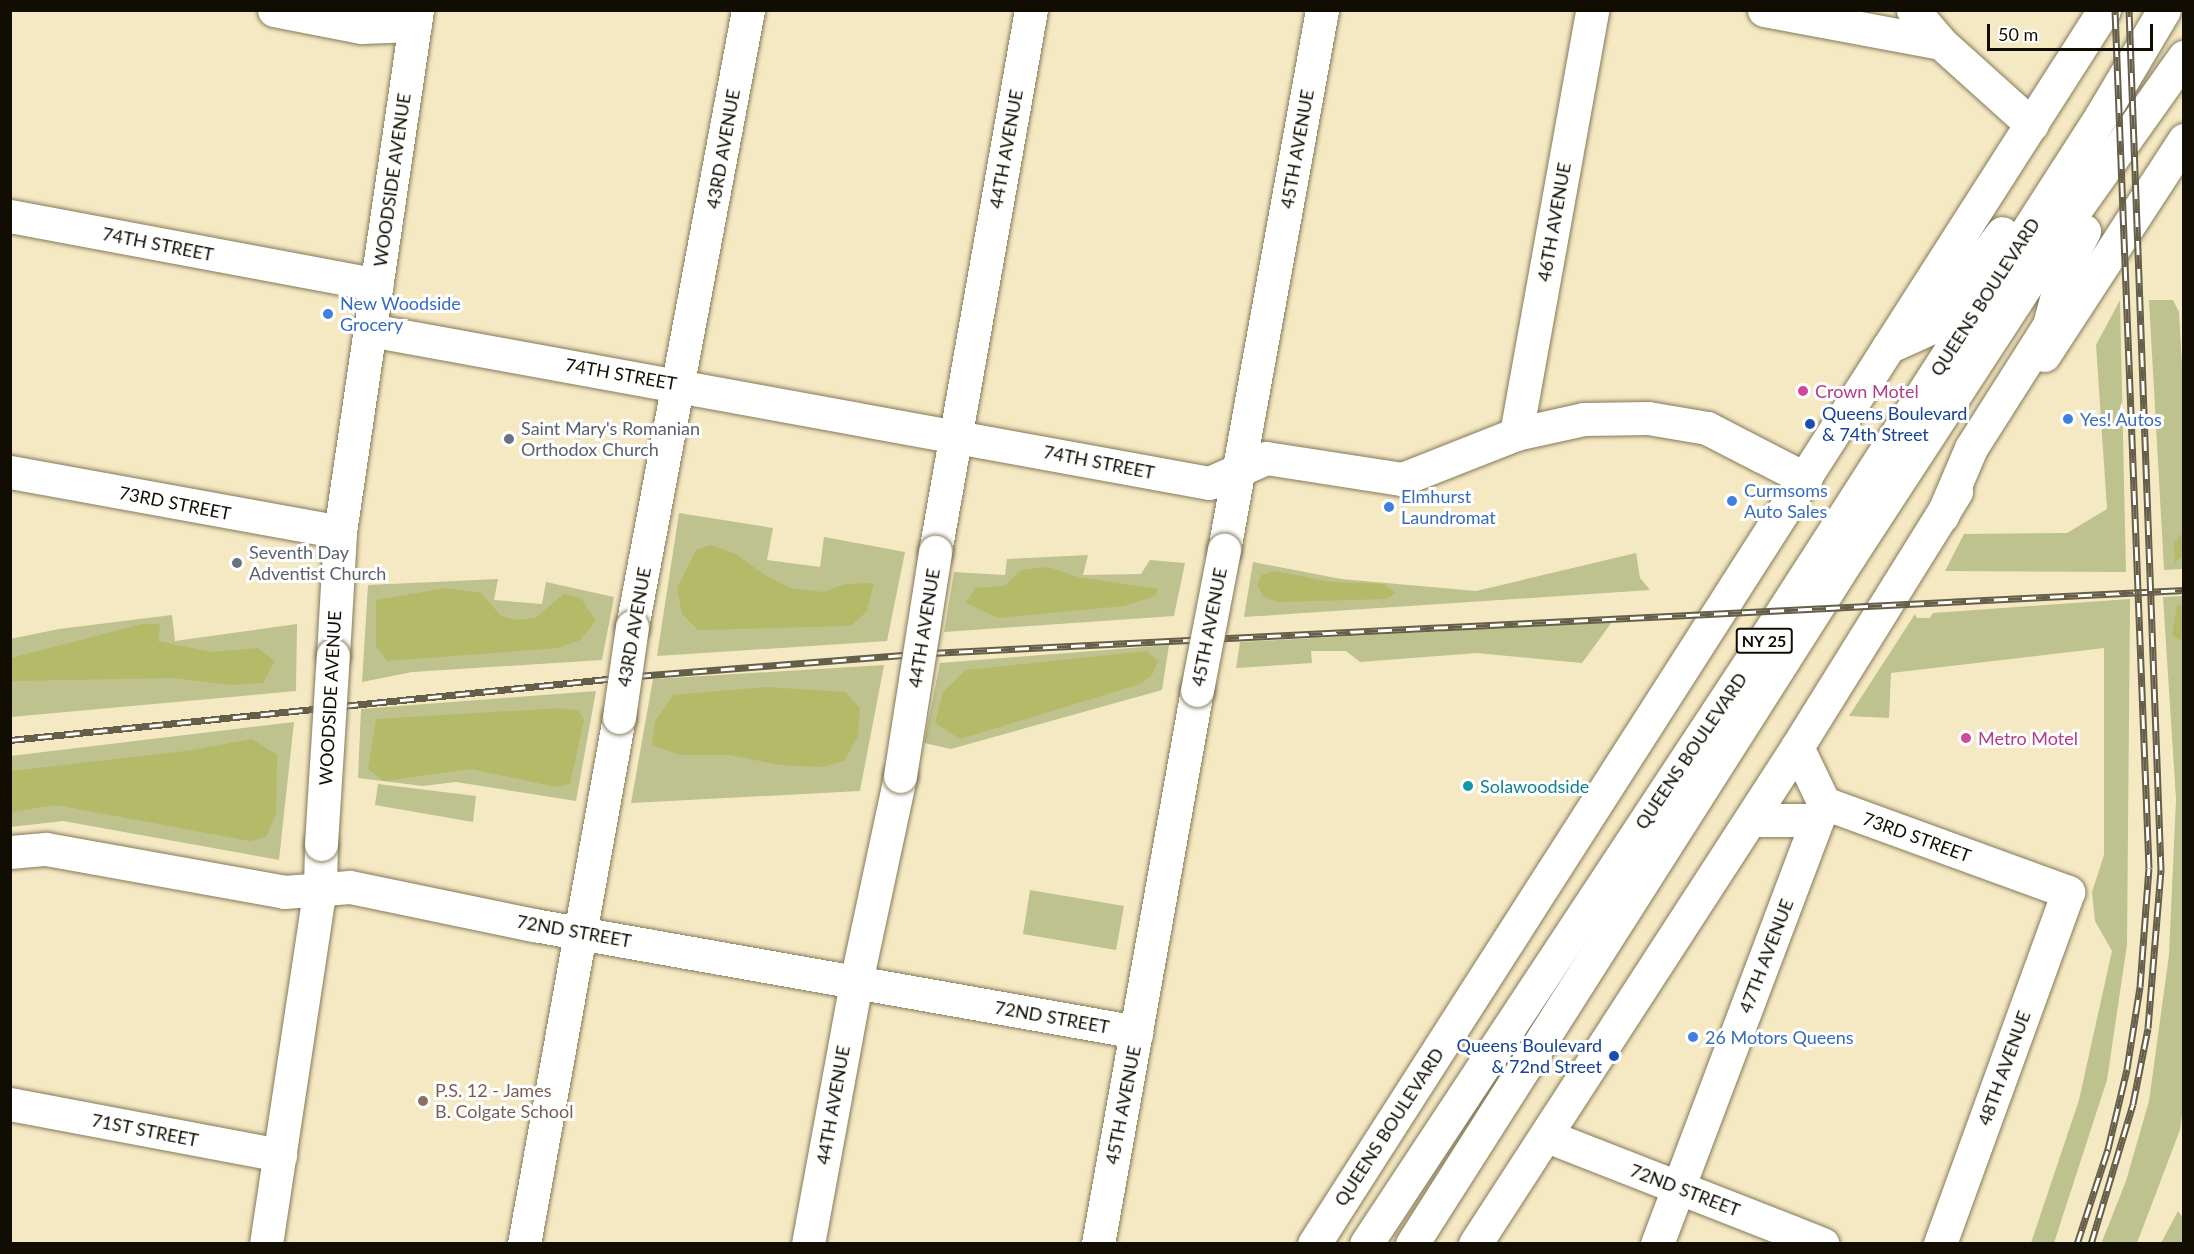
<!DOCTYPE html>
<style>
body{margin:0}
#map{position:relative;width:2194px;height:1254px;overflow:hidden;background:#f5e9c4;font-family:Lato,sans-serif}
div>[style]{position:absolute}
.green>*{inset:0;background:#bdc28e}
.forest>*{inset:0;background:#b4ba68}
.roads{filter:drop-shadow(0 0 2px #847a58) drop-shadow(0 0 2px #847a58)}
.minor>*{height:33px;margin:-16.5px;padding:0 16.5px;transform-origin:16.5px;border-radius:16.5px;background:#fff}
.major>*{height:33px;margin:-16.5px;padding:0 16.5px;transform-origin:16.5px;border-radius:16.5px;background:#fff}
.rail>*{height:7px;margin-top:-3.5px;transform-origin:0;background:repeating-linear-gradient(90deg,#fff 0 14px,#655e49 0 28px);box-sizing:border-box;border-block:2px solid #655e49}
.bridges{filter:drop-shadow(0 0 2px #847a58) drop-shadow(0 0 2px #847a58)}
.minor-bridge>*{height:33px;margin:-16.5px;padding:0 16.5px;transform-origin:16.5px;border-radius:16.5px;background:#fff}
.dots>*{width:16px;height:16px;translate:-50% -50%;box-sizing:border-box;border:3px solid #fff;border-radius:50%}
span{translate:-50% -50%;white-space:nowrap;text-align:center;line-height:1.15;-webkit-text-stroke:6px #fff;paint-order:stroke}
.shield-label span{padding:2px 4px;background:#fff;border:2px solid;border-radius:4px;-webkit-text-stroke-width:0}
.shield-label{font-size:16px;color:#110d02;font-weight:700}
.street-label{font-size:18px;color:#110d02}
.shop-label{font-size:18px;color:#366cbe}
.left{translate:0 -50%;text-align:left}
.hotel-label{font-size:18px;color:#b23c85}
.transit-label{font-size:18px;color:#164399}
.right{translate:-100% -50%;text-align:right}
.worship-label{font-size:18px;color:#5b616d}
.culture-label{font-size:18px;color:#0d838f}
.education-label{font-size:18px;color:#785e54}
.frame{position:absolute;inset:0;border:12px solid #110d02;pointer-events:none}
.scale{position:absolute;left:1987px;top:24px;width:166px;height:27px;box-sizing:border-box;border:3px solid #110d02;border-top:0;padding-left:8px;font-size:18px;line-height:21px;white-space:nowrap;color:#110d02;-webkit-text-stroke:4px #fff;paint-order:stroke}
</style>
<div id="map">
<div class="green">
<i style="clip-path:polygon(2120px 300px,2126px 572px,1945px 571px,1964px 534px,2067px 533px,2107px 509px,2096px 345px)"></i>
<i style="clip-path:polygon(2149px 300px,2173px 300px,2179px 312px,2184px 402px,2183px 569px,2164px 570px)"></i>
<i style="clip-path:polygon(679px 513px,773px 528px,767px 560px,820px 567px,824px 537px,905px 552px,887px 641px,657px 656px)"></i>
<i style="clip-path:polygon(1636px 553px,1640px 578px,1650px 590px,1244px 617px,1253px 562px,1341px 579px,1476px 591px)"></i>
<i style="clip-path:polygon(1088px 555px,1083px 575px,1141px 574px,1150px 560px,1185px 563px,1174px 616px,944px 632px,954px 572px,1005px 575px,1007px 559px)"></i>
<i style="clip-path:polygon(498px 579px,494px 600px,542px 604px,546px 582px,614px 597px,602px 660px,412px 672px,362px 682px,368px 585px)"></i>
<i style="clip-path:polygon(2183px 596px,2183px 1106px,2180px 1130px,2137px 1243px,2101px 1244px,2126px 1181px,2149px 1101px,2169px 955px,2176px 799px,2163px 597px)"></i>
<i style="clip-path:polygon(2130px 599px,2127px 945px,2107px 1080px,2054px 1243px,2031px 1243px,2079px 1100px,2112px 951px,2095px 921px,2092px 892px,2104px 855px,2104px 648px,1891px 673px,1889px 718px,1849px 716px,1915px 614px,1917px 618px,1930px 618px,1933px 613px)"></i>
<i style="clip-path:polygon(172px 615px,175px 641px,297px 624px,296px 691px,11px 717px,10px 639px,59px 629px)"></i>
<i style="clip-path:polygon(1612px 622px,1582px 663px,1477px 653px,1360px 662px,1346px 651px,1311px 651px,1312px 663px,1236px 668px,1240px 642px)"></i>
<i style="clip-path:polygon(1169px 645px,1162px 690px,951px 749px,924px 743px,940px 663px)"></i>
<i style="clip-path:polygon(884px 665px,860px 791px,631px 803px,653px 679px)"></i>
<i style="clip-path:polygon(596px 691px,576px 801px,456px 782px,423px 786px,358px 778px,361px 709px)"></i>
<i style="clip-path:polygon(294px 722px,279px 860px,63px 821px,11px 827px,10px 756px)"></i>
<i style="clip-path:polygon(378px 784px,476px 796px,473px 822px,375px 805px)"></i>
<i style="clip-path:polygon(1030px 890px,1124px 906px,1116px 950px,1023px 934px)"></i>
<i style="clip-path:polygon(2178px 1211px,2183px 1218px,2183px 1243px,2161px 1243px)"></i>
</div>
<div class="forest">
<i style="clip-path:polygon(2183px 532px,2183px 555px,2175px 563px,2174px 544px)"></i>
<i style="clip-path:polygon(710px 545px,736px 554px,763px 574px,790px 588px,823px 592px,845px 584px,874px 583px,867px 611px,851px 626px,698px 630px,682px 614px,677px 588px,696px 550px)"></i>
<i style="clip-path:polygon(1048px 567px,1078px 577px,1158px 589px,1155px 596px,1124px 606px,998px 618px,966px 603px,975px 588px,1004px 586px,1021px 570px)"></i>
<i style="clip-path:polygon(1274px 571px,1331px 582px,1383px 584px,1396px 593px,1386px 599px,1277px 602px,1263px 596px,1257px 584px,1262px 575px)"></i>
<i style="clip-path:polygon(446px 588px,481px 593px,501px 616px,516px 620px,535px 618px,564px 594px,581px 598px,596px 621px,580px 640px,558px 648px,387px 661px,376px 646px,376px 600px)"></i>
<i style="clip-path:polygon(2177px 605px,2183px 605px,2183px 642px,2172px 635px)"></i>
<i style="clip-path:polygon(142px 624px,160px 624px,158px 641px,212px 652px,258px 648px,275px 661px,263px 683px,231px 685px,173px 678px,11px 681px,11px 658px)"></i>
<i style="clip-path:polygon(1147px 651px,1158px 661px,1152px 675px,1140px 684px,960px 739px,935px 723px,943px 692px,966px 670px)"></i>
<i style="clip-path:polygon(766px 687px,845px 692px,860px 708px,858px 736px,844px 761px,821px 767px,780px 765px,730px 755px,680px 755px,652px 745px,655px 722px,673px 695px)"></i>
<i style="clip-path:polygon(562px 708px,579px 711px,584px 720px,570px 784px,556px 787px,471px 769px,384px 781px,368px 769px,376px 719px)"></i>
<i style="clip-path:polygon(252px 739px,277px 755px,276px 814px,266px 837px,250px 841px,56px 805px,11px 812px,11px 771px,186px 751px)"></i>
</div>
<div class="roads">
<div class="minor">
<i style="left:274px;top:10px;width:89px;rotate:11.1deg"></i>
<i style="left:361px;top:27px;width:54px;rotate:-2.1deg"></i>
<i style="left:1764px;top:10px;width:180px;rotate:10.6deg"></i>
<i style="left:1913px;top:10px;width:43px;rotate:49.7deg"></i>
<i style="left:1941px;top:43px;width:122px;rotate:42deg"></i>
<i style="left:10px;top:216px;width:373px;rotate:10.6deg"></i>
<i style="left:370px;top:330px;width:853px;rotate:10.33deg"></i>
<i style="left:1209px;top:483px;width:62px;rotate:-23.7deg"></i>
<i style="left:1266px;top:458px;width:138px;rotate:8.8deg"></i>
<i style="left:1402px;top:479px;width:123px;rotate:-21.5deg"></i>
<i style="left:1516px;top:434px;width:70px;rotate:-12.4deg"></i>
<i style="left:1584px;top:419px;width:64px;rotate:-0.9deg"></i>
<i style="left:1648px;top:418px;width:60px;rotate:9.6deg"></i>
<i style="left:1707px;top:428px;width:111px;rotate:27.3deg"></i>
<i style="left:2044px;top:355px;width:257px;rotate:-56.9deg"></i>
<i style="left:1516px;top:434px;width:431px;rotate:-79.8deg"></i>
<i style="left:10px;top:472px;width:335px;rotate:10.3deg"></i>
<i style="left:1224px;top:550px;width:549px;rotate:-79.71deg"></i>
<i style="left:935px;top:552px;width:550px;rotate:-79.96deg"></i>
<i style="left:632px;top:627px;width:628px;rotate:-79.35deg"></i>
<i style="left:333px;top:655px;width:123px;rotate:-86.7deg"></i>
<i style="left:340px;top:532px;width:528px;rotate:-81.61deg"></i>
<i style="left:1797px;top:747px;width:62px;rotate:64.3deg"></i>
<i style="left:1824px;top:803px;width:260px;rotate:20deg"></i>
<i style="left:2068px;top:892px;width:375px;rotate:110deg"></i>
<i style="left:1750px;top:820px;width:67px"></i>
<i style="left:10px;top:852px;width:36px;rotate:-5deg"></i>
<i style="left:46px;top:849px;width:242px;rotate:10.2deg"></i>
<i style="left:284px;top:892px;width:66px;rotate:-4.3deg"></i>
<i style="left:350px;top:887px;width:188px;rotate:11.7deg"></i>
<i style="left:534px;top:925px;width:612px;rotate:10.06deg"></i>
<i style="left:10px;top:1104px;width:275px;rotate:10.7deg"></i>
<i style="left:1547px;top:1136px;width:296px;rotate:21.4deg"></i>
<i style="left:266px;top:1244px;width:359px;rotate:-81.4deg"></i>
<i style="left:320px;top:889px;width:45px;rotate:-88.7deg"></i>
<i style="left:524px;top:1244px;width:535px;rotate:-79.78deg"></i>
<i style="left:808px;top:1244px;width:266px;rotate:-79.6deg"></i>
<i style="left:856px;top:982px;width:211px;rotate:-77.9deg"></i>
<i style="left:1098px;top:1244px;width:563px;rotate:-79.87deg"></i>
<i style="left:1314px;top:1244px;width:1465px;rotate:-57.37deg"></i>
<i style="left:1475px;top:1244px;width:592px;rotate:-57.06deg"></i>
<i style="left:1797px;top:747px;width:301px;rotate:-58.1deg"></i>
<i style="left:1657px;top:1244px;width:472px;rotate:-69.3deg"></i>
</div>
<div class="major">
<i style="left:1888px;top:347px;width:46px;rotate:-24.3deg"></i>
<i style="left:1930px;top:328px;width:119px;rotate:-52.8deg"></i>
<i style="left:1942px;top:516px;width:74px;rotate:-66.9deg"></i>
<i style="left:1971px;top:448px;width:146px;rotate:-57.6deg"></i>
<i style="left:2049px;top:325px;width:58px;rotate:-75deg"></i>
<i style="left:2064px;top:269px;width:43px;rotate:-62.2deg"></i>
<i style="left:1366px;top:1244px;width:701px;rotate:-56.58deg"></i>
<i style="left:1752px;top:659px;width:645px;rotate:-57.27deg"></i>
<i style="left:2101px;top:116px;width:123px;rotate:-59.3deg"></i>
<i style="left:1412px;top:1244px;width:814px;rotate:-57.54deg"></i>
<i style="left:1849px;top:557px;width:419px;rotate:-56.9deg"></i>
<i style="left:2078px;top:206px;width:183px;rotate:-54.6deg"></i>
</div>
</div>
<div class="rail">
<i style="left:10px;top:740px;width:630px;rotate:-5.83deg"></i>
<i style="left:637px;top:676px;width:295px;rotate:-4.5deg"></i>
<i style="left:931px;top:653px;width:1255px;rotate:-2.88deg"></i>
<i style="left:2077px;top:1244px;width:100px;rotate:-71.9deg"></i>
<i style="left:2108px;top:1149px;width:82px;rotate:-76.6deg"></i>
<i style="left:2127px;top:1069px;width:83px;rotate:-81deg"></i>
<i style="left:2140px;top:987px;width:119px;rotate:-85.7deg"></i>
<i style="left:2149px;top:868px;width:859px;rotate:-92.27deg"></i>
<i style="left:2091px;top:1244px;width:146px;rotate:-73.3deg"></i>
<i style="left:2133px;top:1104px;width:77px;rotate:-78.8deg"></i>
<i style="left:2148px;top:1028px;width:159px;rotate:-85.3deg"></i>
<i style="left:2161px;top:870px;width:861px;rotate:-92.13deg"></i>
</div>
<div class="bridges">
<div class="minor-bridge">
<i style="left:1197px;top:690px;width:143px;rotate:-79.1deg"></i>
<i style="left:619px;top:717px;width:91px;rotate:-81.8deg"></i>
<i style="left:900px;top:776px;width:227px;rotate:-81.1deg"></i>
<i style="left:321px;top:844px;width:189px;rotate:-86.4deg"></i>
</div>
</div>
<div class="dots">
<i style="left:328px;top:314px;background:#3f7fe0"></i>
<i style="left:1803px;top:391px;background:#d1479c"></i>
<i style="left:2068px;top:419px;background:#3f7fe0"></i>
<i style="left:1810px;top:424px;background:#1a4fb4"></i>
<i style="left:509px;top:439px;background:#6b7280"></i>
<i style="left:1732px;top:501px;background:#3f7fe0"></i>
<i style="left:1389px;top:507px;background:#3f7fe0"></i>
<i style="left:237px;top:563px;background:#6b7280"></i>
<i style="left:1966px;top:738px;background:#d1479c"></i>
<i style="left:1468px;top:786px;background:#0f9aa8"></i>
<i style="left:1693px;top:1037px;background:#3f7fe0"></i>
<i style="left:1614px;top:1056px;background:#1a4fb4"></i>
<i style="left:423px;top:1101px;background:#8d6e63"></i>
</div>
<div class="shield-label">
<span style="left:1764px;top:641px">NY 25</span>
</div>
<div class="street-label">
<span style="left:723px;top:149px;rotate:-80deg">43RD AVENUE</span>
<span style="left:1006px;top:149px;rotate:-80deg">44TH AVENUE</span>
<span style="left:1297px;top:149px;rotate:-80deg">45TH AVENUE</span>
<span style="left:392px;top:180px;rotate:-82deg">WOODSIDE AVENUE</span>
<span style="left:1554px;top:222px;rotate:-80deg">46TH AVENUE</span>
<span style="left:158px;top:244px;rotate:11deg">74TH STREET</span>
<span style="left:1985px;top:297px;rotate:-57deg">QUEENS BOULEVARD</span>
<span style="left:621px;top:374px;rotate:10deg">74TH STREET</span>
<span style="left:1099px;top:462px;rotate:11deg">74TH STREET</span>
<span style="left:175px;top:503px;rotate:11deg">73RD STREET</span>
<span style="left:634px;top:627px;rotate:-80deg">43RD AVENUE</span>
<span style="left:1209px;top:627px;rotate:-79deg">45TH AVENUE</span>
<span style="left:924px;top:628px;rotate:-81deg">44TH AVENUE</span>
<span style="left:330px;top:698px;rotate:-87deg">WOODSIDE AVENUE</span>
<span style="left:1691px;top:751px;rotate:-56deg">QUEENS BOULEVARD</span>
<span style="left:1917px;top:837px;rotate:20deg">73RD STREET</span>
<span style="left:574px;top:931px;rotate:10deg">72ND STREET</span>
<span style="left:1766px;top:956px;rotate:-69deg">47TH AVENUE</span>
<span style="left:1052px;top:1017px;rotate:10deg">72ND STREET</span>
<span style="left:2004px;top:1068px;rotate:-70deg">48TH AVENUE</span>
<span style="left:833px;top:1105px;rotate:-80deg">44TH AVENUE</span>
<span style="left:1123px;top:1105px;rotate:-79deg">45TH AVENUE</span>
<span style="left:1389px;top:1127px;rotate:-57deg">QUEENS BOULEVARD</span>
<span style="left:145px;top:1130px;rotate:11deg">71ST STREET</span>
<span style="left:1685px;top:1190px;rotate:21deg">72ND STREET</span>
</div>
<div class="shop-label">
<span class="left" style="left:340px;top:314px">New Woodside<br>Grocery</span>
<span class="left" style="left:2080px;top:419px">Yes! Autos</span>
<span class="left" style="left:1744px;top:501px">Curmsoms<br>Auto Sales</span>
<span class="left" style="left:1401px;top:507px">Elmhurst<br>Laundromat</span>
<span class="left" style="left:1705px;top:1037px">26 Motors Queens</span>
</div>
<div class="hotel-label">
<span class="left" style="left:1815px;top:391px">Crown Motel</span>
<span class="left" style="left:1978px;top:738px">Metro Motel</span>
</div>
<div class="transit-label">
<span class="left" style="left:1822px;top:424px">Queens Boulevard<br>&amp; 74th Street</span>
<span class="right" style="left:1602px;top:1056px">Queens Boulevard<br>&amp; 72nd Street</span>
</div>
<div class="worship-label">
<span class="left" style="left:521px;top:439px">Saint Mary's Romanian<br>Orthodox Church</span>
<span class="left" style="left:249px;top:563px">Seventh Day<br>Adventist Church</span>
</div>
<div class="culture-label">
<span class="left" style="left:1480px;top:786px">Solawoodside</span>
</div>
<div class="education-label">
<span class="left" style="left:435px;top:1101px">P.S. 12 - James<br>B. Colgate School</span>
</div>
<div class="frame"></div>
<div class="scale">50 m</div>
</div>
